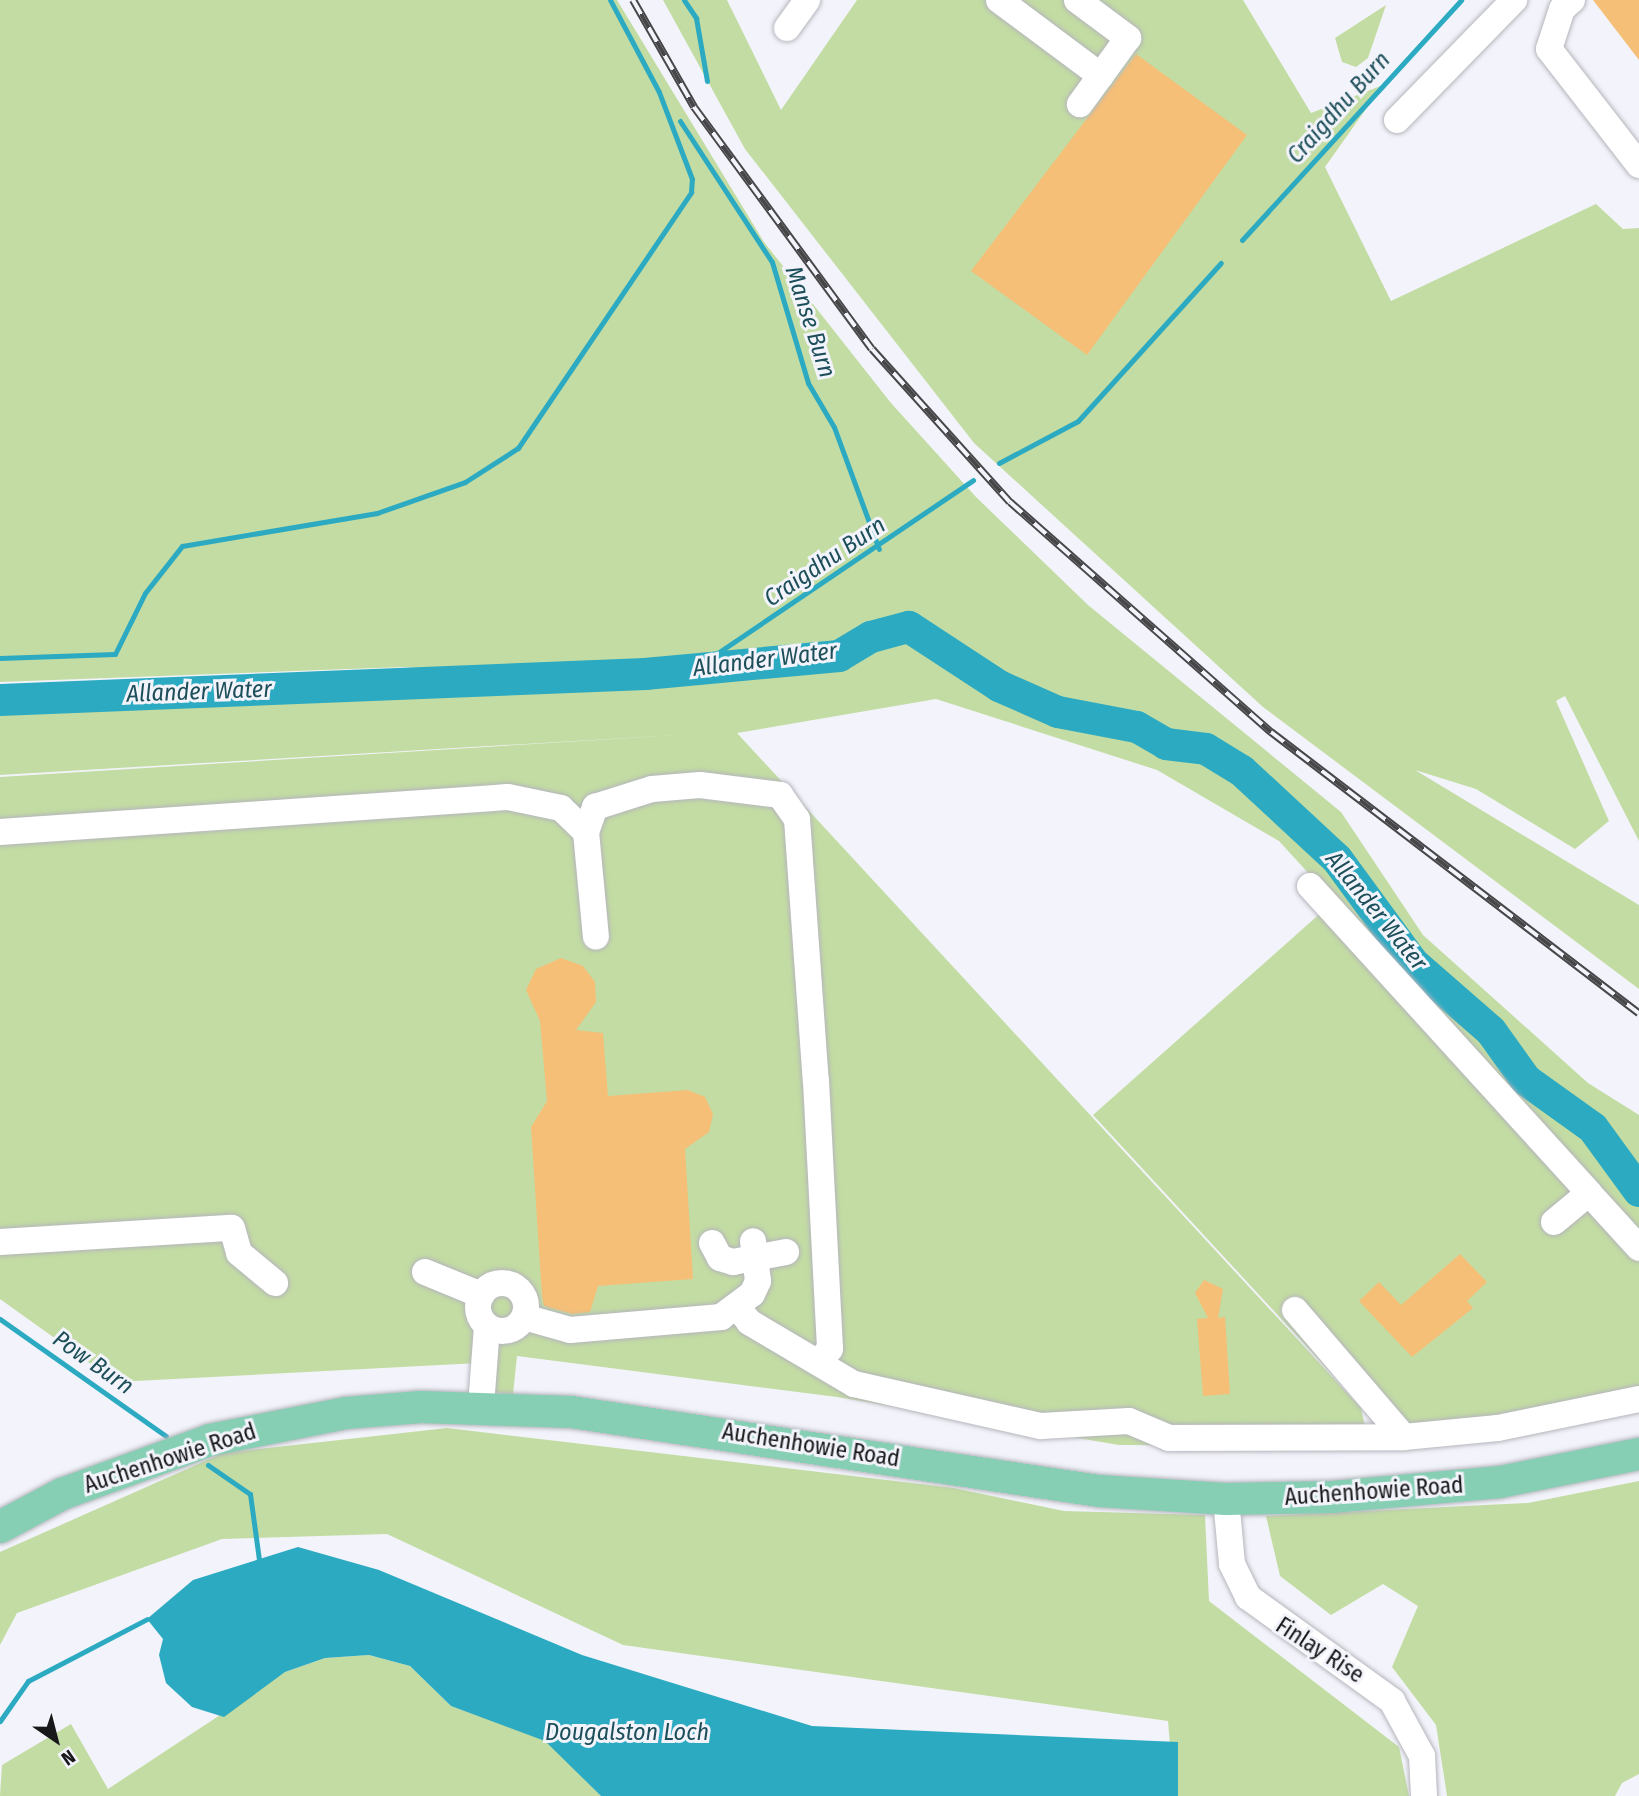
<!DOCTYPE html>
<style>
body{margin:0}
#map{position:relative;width:1639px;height:1796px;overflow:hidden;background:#f3f4fb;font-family:"Fira Sans Condensed",sans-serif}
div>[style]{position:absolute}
.green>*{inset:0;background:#c3dca3}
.water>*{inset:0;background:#2caac2}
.stream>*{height:5px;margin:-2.5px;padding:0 2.5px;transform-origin:2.5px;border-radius:2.5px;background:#2caac2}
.river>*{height:32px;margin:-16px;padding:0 16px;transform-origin:16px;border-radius:16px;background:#2caac2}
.building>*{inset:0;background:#f5bf77}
.roads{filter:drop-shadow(0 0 2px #b5b5bc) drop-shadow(0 0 2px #b5b5bc)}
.minor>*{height:26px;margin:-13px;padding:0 13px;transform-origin:13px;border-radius:13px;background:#fff}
.minor>.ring{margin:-13px;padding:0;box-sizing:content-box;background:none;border:26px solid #fff;border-radius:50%}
.major>*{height:32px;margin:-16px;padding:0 16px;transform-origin:16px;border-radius:16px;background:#87cfb4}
.rail>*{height:8px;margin-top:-4px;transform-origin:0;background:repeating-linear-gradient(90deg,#f3f4fb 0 16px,#47474a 0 32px);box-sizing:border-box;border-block:2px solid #47474a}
span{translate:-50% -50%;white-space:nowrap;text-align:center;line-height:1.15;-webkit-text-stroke:6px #f3f4fb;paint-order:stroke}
.street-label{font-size:23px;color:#18181a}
.water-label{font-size:24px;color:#1d4f5a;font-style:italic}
.north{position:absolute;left:21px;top:1705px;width:70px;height:70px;-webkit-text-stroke:5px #f3f4fb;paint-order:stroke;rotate:145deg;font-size:19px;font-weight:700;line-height:28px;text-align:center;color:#18181a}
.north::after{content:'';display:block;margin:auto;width:24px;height:32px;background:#18181a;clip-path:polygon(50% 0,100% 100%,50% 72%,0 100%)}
</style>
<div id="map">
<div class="green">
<i style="clip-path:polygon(0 0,617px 0,764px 242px,891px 403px,976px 497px,1088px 605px,1341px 812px,1423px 935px,1588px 1083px,1639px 1115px,1639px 1235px,1279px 841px,1157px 770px,936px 699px,737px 733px,1361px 1408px,1369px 1446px,1119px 1445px,837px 1397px,517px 1356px,513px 1394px,476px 1390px,478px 1363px,116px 1382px,0 1299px,0 777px,694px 734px,0 775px,0 688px,523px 675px,405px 667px,0 682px)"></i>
<i style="clip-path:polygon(663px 0,727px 0,781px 110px,857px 0,1243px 0,1311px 113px,1383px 85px,1325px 167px,1391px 301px,1596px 204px,1623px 229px,1639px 228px,1639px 841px,1565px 696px,1556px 701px,1609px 821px,1575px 849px,1476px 789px,1415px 770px,1639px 905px,1639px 989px,1263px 707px,974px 443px,745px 149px)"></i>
<i style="clip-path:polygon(1386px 5px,1368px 58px,1356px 67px,1342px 62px,1335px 38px)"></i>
<i style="clip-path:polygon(1333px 902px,1639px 1240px,1639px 1411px,1403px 1451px,1093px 1115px)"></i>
<i style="clip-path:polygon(447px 1428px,954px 1488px,1064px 1511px,1205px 1515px,1209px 1601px,1399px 1747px,1409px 1796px,1174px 1796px,1168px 1721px,623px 1645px,387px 1534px,222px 1539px,17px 1613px,0 1645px,0 1552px,223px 1453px)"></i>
<i style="clip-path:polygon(1639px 1481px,1639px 1774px,1622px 1783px,1615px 1796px,1447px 1796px,1436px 1725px,1392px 1667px,1418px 1606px,1383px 1584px,1331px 1615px,1280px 1576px,1266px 1516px,1528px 1503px)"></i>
<i style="clip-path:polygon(369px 1655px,410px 1666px,451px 1706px,545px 1740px,601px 1796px,0 1796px,2px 1765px,71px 1724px,108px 1789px,285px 1672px,325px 1658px)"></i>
</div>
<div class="water">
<i style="clip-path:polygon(298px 1547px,379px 1570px,582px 1655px,812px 1726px,1178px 1742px,1178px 1796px,601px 1796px,545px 1741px,451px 1706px,410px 1666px,369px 1655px,325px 1658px,285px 1672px,224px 1717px,192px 1707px,166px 1683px,159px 1655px,163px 1639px,147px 1619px,193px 1580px)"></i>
</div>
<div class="stream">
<i style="left:684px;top:0;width:22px;rotate:56deg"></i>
<i style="left:696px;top:18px;width:64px;rotate:80.1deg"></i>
<i style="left:680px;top:121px;width:168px;rotate:56.9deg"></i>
<i style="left:772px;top:262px;width:126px;rotate:73.4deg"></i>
<i style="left:808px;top:383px;width:51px;rotate:59.4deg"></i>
<i style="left:834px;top:427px;width:130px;rotate:69.8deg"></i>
<i style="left:1242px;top:240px;width:325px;rotate:-47.6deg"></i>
<i style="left:999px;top:463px;width:89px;rotate:-28deg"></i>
<i style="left:1078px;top:421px;width:213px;rotate:-47.9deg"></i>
<i style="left:0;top:658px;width:115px;rotate:-2deg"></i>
<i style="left:115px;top:654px;width:68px;rotate:-63.8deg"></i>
<i style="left:145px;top:593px;width:60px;rotate:-51.8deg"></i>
<i style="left:182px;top:546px;width:198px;rotate:-9.6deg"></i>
<i style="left:377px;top:513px;width:93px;rotate:-19.4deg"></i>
<i style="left:465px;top:482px;width:63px;rotate:-32.7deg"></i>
<i style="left:518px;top:448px;width:309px;rotate:-55.9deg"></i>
<i style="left:691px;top:192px;width:13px;rotate:-86deg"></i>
<i style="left:692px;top:179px;width:93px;rotate:-110.8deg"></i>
<i style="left:659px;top:92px;width:104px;rotate:-118deg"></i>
<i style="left:694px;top:669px;width:337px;rotate:-34.1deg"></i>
<i style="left:0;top:1319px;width:203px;rotate:35.2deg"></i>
<i style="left:208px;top:1465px;width:51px;rotate:34.6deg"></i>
<i style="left:250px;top:1494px;width:67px;rotate:82.2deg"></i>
<i style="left:0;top:1721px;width:49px;rotate:-55deg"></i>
<i style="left:28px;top:1681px;width:134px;rotate:-27.5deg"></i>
</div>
<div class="river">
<i style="left:0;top:700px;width:646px;rotate:-2.31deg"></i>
<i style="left:645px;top:674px;width:195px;rotate:-5.3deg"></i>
<i style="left:839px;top:656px;width:37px;rotate:-31deg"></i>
<i style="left:871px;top:637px;width:39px;rotate:-15deg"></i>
<i style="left:909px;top:627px;width:108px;rotate:33.2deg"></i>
<i style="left:999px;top:686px;width:64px;rotate:23.8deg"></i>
<i style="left:1058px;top:712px;width:80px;rotate:10.8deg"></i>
<i style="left:1137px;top:727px;width:34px;rotate:30deg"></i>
<i style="left:1166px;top:744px;width:40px;rotate:7.1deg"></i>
<i style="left:1206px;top:749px;width:42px;rotate:31.4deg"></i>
<i style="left:1242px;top:771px;width:129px;rotate:42.8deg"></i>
<i style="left:1337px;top:859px;width:129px;rotate:53.8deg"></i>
<i style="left:1413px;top:963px;width:103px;rotate:41.1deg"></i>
<i style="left:1491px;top:1031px;width:60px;rotate:54.5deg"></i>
<i style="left:1526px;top:1080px;width:82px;rotate:35.6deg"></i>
<i style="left:1593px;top:1128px;width:78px;rotate:53.9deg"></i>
</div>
<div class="building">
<i style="clip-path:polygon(1593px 0,1639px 0,1639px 60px)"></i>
<i style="clip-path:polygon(1136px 54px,1247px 135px,1087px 355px,971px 271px)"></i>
<i style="clip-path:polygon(561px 958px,583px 966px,595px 982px,596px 1002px,576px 1030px,603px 1033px,608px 1096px,688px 1090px,705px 1097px,713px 1114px,709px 1132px,685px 1149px,693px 1279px,598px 1286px,590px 1312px,572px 1314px,544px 1306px,542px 1296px,531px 1127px,547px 1101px,540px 1021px,526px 990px,536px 969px)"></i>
<i style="clip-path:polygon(1460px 1254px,1487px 1282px,1467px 1301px,1473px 1308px,1412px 1357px,1359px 1301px,1379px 1282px,1401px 1305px)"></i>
<i style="clip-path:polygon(1204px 1280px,1223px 1289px,1218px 1318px,1225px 1317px,1230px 1394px,1203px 1396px,1197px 1319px,1208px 1318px,1195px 1293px)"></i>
</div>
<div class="roads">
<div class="minor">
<i style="left:999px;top:0;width:127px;rotate:36.7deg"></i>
<i style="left:1077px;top:0;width:64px;rotate:36.7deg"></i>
<i style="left:1128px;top:38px;width:82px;rotate:126deg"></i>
<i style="left:1572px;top:0;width:13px;rotate:138deg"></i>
<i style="left:1562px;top:9px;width:42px;rotate:108deg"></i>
<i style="left:1549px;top:49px;width:147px;rotate:52.2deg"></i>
<i style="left:787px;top:28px;width:34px;rotate:-54deg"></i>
<i style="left:1397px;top:120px;width:168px;rotate:-45.7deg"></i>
<i style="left:0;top:832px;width:509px;rotate:-3.94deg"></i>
<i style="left:508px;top:797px;width:54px;rotate:11.7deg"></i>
<i style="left:561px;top:808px;width:35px;rotate:44deg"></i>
<i style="left:586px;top:832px;width:27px;rotate:-70deg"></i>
<i style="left:595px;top:807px;width:60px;rotate:-17.5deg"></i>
<i style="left:652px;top:789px;width:48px;rotate:-4.8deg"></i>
<i style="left:700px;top:785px;width:81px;rotate:7.1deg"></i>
<i style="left:780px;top:795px;width:29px;rotate:55deg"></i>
<i style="left:797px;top:819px;width:263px;rotate:85.9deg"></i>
<i style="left:816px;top:1081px;width:268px;rotate:87deg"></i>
<i style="left:830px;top:1349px;width:15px;rotate:132deg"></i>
<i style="left:586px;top:832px;width:105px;rotate:84.6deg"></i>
<i style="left:1310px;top:886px;width:415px;rotate:47.7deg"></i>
<i style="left:1554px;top:1222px;width:45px;rotate:-39.6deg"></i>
<i style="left:1589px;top:1193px;width:74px;rotate:47.7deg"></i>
<i style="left:0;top:1242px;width:232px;rotate:-3.5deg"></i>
<i style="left:232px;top:1228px;width:26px;rotate:74deg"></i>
<i style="left:239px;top:1253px;width:47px;rotate:39.8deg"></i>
<i style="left:712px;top:1243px;width:17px;rotate:62deg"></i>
<i style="left:720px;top:1258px;width:14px;rotate:17deg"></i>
<i style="left:733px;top:1262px;width:54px;rotate:-10.7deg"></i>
<i style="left:425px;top:1272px;width:61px;rotate:22.3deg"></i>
<i class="ring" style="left:478px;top:1283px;width:22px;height:22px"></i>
<i style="left:739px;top:1309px;width:16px;rotate:52deg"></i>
<i style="left:749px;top:1322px;width:122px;rotate:30.6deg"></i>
<i style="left:854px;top:1384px;width:192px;rotate:12.7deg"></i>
<i style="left:1041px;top:1426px;width:88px;rotate:-3.3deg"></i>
<i style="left:1129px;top:1421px;width:43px;rotate:23deg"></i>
<i style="left:1169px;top:1438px;width:235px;rotate:-0.2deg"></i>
<i style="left:1295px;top:1310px;width:167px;rotate:49.4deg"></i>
<i style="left:1404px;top:1437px;width:94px;rotate:-5.5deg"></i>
<i style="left:1498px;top:1428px;width:144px;rotate:-11.6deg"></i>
<i style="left:524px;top:1317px;width:48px;rotate:15.8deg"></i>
<i style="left:570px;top:1330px;width:152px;rotate:-4.9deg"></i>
<i style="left:721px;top:1317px;width:39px;rotate:-37deg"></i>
<i style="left:752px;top:1294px;width:14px;rotate:-65deg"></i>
<i style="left:758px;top:1281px;width:40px;rotate:-97.1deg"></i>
<i style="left:481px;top:1406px;width:80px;rotate:-85.7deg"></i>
<i style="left:1226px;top:1499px;width:65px;rotate:84.7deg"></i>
<i style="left:1232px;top:1564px;width:37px;rotate:64deg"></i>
<i style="left:1248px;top:1597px;width:178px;rotate:35.8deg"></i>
<i style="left:1392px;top:1701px;width:63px;rotate:61.4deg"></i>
<i style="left:1422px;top:1756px;width:40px;rotate:87.1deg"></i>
</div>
<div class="major">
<i style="left:0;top:1527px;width:70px;rotate:-28deg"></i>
<i style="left:62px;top:1494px;width:158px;rotate:-20deg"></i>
<i style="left:210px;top:1440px;width:139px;rotate:-11.2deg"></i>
<i style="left:346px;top:1413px;width:75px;rotate:-4.6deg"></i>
<i style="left:421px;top:1407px;width:150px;rotate:1.9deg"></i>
<i style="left:571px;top:1412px;width:534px;rotate:8.51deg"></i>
<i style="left:1099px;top:1491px;width:127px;rotate:3.6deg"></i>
<i style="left:1226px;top:1499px;width:106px;rotate:-1.1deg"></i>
<i style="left:1332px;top:1497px;width:169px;rotate:-5.1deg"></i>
<i style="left:1500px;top:1482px;width:142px;rotate:-11.4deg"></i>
</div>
</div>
<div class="rail">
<i style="left:633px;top:0;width:123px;rotate:60.3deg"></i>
<i style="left:694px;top:107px;width:300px;rotate:53.7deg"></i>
<i style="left:872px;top:349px;width:206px;rotate:48deg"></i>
<i style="left:1010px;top:502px;width:348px;rotate:41.4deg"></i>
<i style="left:1271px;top:732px;width:463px;rotate:37.4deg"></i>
</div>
<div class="street-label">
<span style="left:811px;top:1445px;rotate:9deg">Auchenhowie Road</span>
<span style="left:170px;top:1458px;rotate:-18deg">Auchenhowie Road</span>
<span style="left:1374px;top:1491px;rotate:-4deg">Auchenhowie Road</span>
<span style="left:1320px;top:1650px;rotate:33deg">Finlay Rise</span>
</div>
<div class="water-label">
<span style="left:1339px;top:108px;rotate:-48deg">Craigdhu Burn</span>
<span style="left:810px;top:322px;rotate:72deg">Manse Burn</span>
<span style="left:825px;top:562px;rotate:-34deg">Craigdhu Burn</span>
<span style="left:765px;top:660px;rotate:-7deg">Allander Water</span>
<span style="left:199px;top:692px;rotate:-2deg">Allander Water</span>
<span style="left:1376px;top:911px;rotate:51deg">Allander Water</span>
<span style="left:93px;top:1363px;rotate:35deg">Pow Burn</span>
<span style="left:627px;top:1733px">Dougalston Loch</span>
</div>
<div class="north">N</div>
</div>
